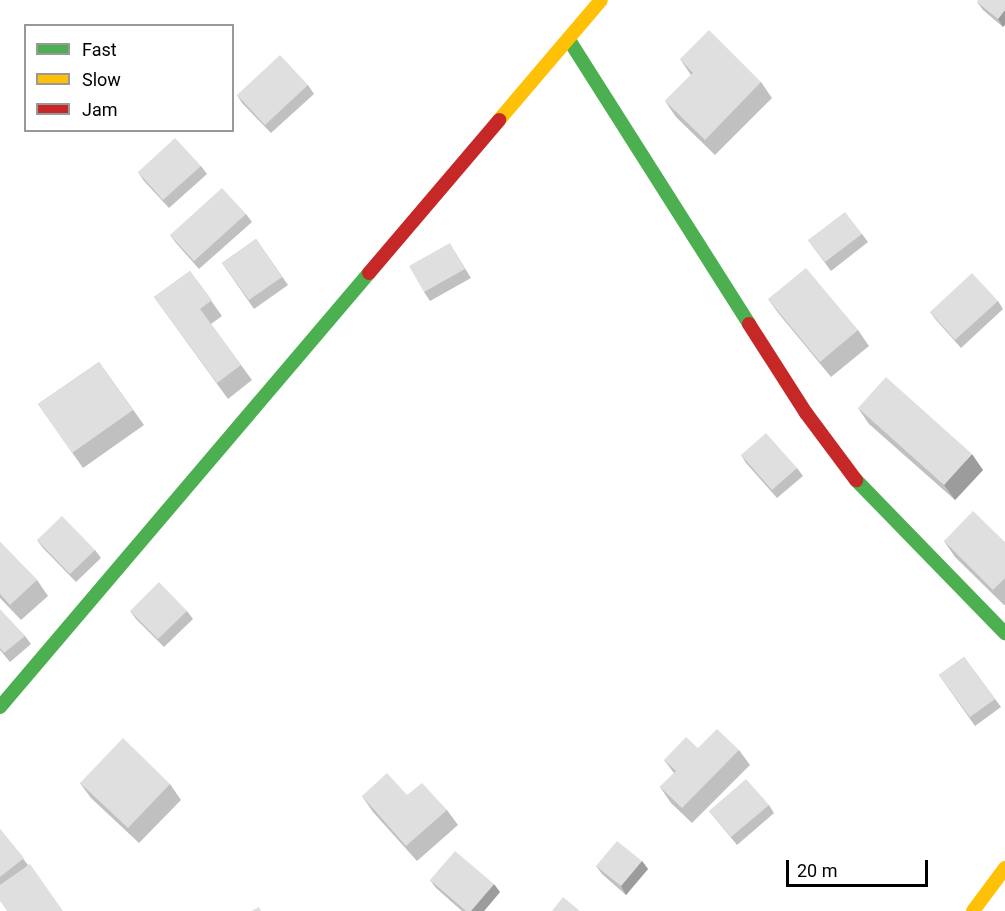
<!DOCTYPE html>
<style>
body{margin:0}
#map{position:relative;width:1005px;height:911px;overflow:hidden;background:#fff;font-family:Roboto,sans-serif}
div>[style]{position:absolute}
.fast>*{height:14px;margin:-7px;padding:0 7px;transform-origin:7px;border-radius:7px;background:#4caf50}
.slow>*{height:14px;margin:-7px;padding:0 7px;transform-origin:7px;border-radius:7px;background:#ffc107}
.jam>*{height:14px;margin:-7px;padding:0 7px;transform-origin:7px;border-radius:7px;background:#c62828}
.wall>*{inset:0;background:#c0c0c0}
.shaded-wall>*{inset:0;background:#9c9c9c}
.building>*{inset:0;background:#dfdfdf}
span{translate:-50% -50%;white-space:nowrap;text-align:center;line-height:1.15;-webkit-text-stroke:6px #fff;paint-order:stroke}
.legend{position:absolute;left:24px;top:24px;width:210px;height:108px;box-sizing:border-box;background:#fff;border:2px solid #999;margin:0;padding:8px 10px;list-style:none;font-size:18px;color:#000}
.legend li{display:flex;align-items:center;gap:12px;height:30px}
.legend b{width:30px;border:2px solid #999}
.scale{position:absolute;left:786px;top:860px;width:142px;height:27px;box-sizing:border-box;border:3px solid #000;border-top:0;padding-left:8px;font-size:18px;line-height:21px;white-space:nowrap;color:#000;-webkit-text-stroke:4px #fff;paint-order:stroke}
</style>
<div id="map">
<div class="fast">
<i style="left:569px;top:40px;width:336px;rotate:57.6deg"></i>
<i style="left:856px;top:480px;width:214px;rotate:45.8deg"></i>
<i style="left:0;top:707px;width:570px;rotate:-49.63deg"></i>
</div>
<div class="slow">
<i style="left:499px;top:120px;width:157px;rotate:-49.6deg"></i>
<i style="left:973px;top:911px;width:54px;rotate:-53.3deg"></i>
</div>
<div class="jam">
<i style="left:369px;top:273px;width:201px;rotate:-49.6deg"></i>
<i style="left:749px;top:324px;width:106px;rotate:57.4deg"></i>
<i style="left:806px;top:413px;width:84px;rotate:53.3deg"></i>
</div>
<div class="wall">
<i style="clip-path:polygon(1005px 0,1003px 27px,983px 10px,977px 2px)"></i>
<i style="clip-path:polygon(680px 59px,761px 82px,772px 98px,715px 155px,676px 117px,665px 101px,691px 75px)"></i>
<i style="clip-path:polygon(308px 85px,314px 94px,271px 133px,242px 103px,237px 95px)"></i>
<i style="clip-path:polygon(201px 166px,207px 174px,169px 208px,144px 181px,138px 172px)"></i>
<i style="clip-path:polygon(246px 214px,252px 222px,199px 269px,176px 243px,170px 235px)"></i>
<i style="clip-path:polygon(862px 234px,868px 242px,831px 271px,808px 240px)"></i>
<i style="clip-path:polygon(256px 239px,288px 285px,254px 309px,222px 263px)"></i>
<i style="clip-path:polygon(455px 252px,471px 278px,430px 301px,424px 292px)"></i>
<i style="clip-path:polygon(190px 271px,222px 316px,211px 324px,252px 380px,228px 399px,154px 297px)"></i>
<i style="clip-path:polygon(768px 299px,858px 330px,869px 346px,831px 377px,779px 314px)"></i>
<i style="clip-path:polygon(998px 301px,1003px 309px,961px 348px,936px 320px,930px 312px)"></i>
<i style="clip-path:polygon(99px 362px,144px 425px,83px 468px,38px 404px)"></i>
<i style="clip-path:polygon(858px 408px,983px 470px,955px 500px,869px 424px)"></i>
<i style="clip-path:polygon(741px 455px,797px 468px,803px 476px,777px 498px,746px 463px)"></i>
<i style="clip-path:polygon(37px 540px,95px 550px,101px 558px,76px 582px,43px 548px)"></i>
<i style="clip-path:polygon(944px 541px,1005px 542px,1005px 605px,1004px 605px,955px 557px)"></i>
<i style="clip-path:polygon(0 542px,37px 580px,48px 596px,21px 620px,0 598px)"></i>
<i style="clip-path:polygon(0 610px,25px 636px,31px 644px,10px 662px,0 650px)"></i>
<i style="clip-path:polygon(130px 611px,187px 611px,193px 619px,164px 647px,136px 619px)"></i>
<i style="clip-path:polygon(964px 657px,1001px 707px,975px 726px,939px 675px)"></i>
<i style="clip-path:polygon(698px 748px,739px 750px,750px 765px,692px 823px,671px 803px,660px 787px,674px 773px,664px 760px)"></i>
<i style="clip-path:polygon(80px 783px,170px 784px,181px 800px,139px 843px,91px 798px)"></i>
<i style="clip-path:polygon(407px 795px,447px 810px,458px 825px,417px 861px,373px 812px,362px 796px)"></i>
<i style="clip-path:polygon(769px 805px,774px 813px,737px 845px,709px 811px)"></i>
<i style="clip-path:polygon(0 829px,28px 865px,0 901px)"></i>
<i style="clip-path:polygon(642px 861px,648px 869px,626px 895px,602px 874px,596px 866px)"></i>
<i style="clip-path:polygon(430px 880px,500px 892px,484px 911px,462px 911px,436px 888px)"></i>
</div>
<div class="shaded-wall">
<i style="clip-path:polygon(1005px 10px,1005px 25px,1003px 27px,998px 19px)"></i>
<i style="clip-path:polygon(972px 454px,983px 470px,955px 500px,944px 485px)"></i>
<i style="clip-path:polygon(642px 861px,648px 869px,626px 895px,621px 886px)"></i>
<i style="clip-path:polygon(494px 884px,500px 892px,484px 911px,471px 911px)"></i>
</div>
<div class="building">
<i style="clip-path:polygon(978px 0,1005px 0,1005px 10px,998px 19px,977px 2px)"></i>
<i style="clip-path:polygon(709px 30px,761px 82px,705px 140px,665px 101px,693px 73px,680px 59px)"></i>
<i style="clip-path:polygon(280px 55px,308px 85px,265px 125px,237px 95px)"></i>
<i style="clip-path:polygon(175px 138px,201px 166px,163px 200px,138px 172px)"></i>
<i style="clip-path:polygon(222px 188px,246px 214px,194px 261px,170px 235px)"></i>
<i style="clip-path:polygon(845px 212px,862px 234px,825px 262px,808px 240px)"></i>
<i style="clip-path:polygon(256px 239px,282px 277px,249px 300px,222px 263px)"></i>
<i style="clip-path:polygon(450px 243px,465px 269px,424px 292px,409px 266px)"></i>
<i style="clip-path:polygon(806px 268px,858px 330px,820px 362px,768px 299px)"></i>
<i style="clip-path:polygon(190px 271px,212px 300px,200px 309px,241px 365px,217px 383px,154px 297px)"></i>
<i style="clip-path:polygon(972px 273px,998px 301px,955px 340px,930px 312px)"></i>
<i style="clip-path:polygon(99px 362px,133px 410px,72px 453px,38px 404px)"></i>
<i style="clip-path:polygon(886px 377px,972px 454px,944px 485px,858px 408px)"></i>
<i style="clip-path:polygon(766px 433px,797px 468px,772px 490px,741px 455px)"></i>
<i style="clip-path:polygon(973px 511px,1005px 542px,1005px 578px,993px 590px,944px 541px)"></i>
<i style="clip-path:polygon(62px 516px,95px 550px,70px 574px,37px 540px)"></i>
<i style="clip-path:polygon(0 542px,37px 580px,10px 605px,0 594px)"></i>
<i style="clip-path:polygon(159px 582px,187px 611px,158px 639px,130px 611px)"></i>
<i style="clip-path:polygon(0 609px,25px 636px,4px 653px,0 648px)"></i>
<i style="clip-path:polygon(964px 657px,995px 699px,970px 717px,939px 675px)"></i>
<i style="clip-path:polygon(717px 729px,739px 750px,682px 808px,660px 787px,676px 771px,664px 760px,686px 737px,698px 748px)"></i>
<i style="clip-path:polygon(123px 738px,170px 784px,128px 828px,80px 783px)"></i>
<i style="clip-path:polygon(387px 773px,407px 795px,422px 783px,447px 810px,406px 846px,362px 796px)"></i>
<i style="clip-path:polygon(746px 779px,769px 805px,731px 837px,709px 811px)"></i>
<i style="clip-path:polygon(0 829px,24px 858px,0 877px)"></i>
<i style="clip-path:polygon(617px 841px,642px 861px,621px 886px,596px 866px)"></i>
<i style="clip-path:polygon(455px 851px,494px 884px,471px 911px,466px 911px,430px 880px)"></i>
<i style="clip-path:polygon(30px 864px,63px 911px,7px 911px,0 901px,0 885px)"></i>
<i style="clip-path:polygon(563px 897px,580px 911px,552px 911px)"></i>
<i style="clip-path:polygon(259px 907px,261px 911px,252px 911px)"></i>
</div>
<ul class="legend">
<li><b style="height:8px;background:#4caf50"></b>Fast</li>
<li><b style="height:8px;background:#ffc107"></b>Slow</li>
<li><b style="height:8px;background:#c62828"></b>Jam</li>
</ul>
<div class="scale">20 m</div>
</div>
